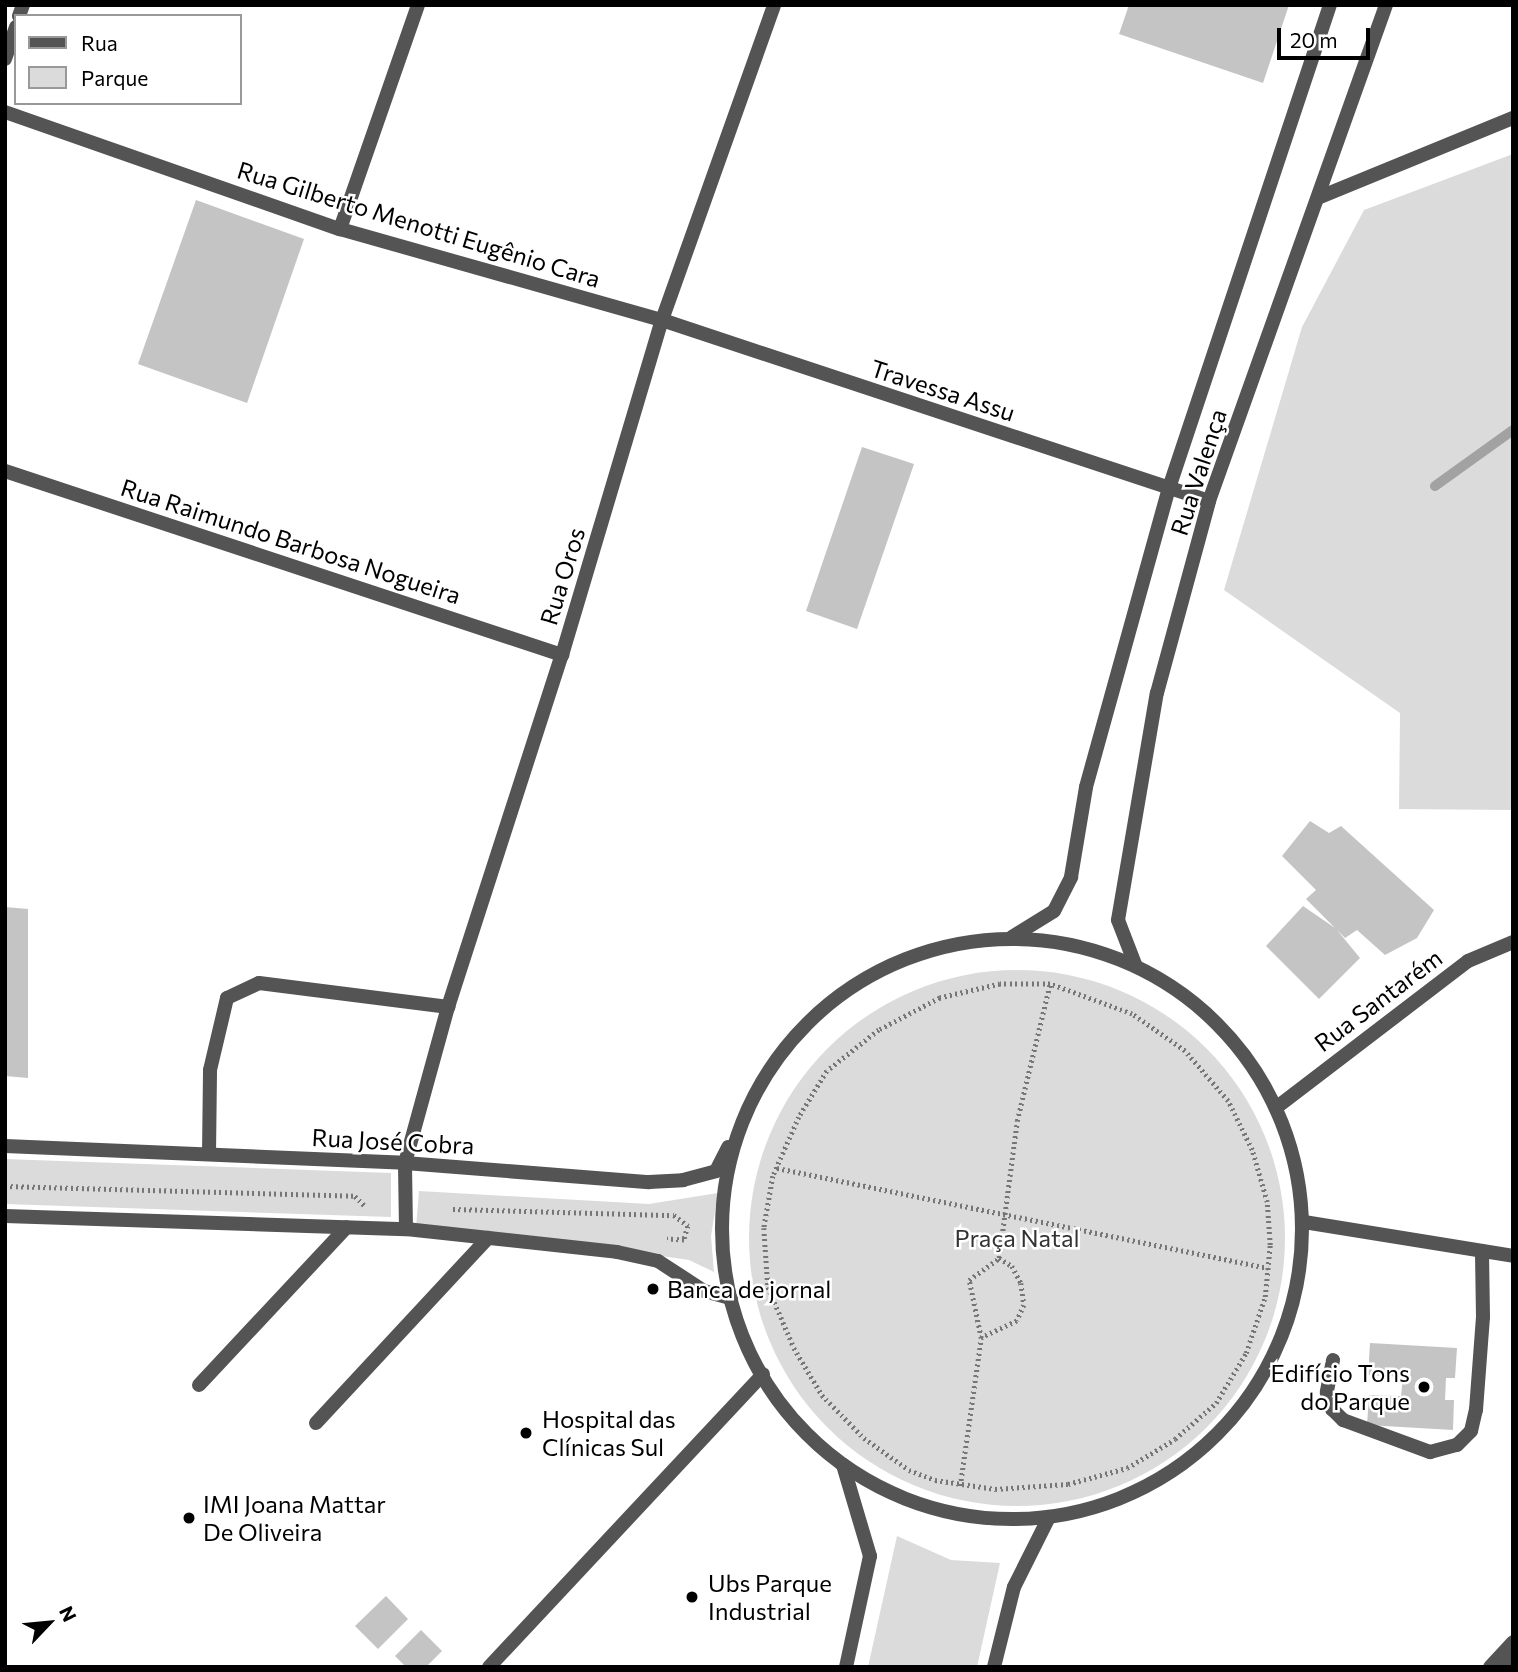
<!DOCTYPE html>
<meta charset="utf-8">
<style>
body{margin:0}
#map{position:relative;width:1518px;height:1672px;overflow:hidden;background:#fff;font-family:Commissioner,sans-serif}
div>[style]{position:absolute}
.green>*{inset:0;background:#dbdbdb}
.round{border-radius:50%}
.stream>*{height:10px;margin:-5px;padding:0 5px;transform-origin:5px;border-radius:5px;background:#a2a2a2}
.building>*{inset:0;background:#c4c4c4}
.path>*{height:4.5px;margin-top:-2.25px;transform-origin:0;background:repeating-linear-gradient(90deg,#767676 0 2px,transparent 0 5.5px)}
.service>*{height:14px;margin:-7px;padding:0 7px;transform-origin:7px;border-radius:7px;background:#545454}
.minor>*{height:14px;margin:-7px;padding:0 7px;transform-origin:7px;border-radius:7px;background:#545454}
.tertiary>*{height:14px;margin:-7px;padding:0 7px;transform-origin:7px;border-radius:7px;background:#545454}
.tertiary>.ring{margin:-7px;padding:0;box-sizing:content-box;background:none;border:14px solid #545454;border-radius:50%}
.dots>*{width:19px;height:19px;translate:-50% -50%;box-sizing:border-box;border:4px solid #fff;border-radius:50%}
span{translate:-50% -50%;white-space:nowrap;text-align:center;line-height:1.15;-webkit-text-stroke:5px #fff;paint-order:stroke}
.street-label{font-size:24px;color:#000}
.park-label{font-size:24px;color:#323232}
.poi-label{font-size:24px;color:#000}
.left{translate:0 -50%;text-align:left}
.right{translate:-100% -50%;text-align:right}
.frame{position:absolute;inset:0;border:7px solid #000;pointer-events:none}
.legend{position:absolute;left:14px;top:14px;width:228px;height:91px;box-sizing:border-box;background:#fff;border:2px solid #999;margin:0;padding:9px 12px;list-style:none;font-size:21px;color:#000}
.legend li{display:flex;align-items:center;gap:14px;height:35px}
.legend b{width:35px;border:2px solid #999}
.north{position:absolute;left:14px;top:1588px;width:70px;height:70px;-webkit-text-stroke:5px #fff;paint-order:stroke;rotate:64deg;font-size:19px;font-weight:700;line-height:28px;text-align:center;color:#000}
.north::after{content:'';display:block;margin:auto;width:24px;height:32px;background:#000;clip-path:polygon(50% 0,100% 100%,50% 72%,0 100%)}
.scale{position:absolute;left:1277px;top:28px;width:93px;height:32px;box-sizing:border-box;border:4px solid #000;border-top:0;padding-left:9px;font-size:21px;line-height:24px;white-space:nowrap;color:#000;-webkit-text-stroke:5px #fff;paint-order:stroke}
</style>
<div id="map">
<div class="green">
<i style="clip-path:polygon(1513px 154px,1513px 430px,1490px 447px,1513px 432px,1513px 810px,1399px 809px,1400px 713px,1224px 590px,1302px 327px,1364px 210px)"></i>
<i class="round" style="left:749px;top:970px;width:536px;height:536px"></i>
<i style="clip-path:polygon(5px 1159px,391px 1173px,391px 1217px,5px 1204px)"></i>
<i style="clip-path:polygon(419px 1191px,649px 1204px,718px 1193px,711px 1236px,714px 1272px,689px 1260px,549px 1240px,416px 1228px)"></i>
<i style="clip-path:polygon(897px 1536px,951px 1560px,1000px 1563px,977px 1667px,868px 1667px)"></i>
</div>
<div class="stream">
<i style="left:1435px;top:486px;width:96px;rotate:-35.7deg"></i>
</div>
<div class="building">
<i style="clip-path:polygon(1129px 5px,1289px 5px,1263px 83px,1119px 34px)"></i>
<i style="clip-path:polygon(196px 200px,304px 239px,247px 403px,138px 364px)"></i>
<i style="clip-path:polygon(862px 447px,914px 464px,857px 629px,806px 611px)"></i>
<i style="clip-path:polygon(1310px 821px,1329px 833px,1341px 826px,1434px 910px,1417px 938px,1385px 955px,1357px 930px,1345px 938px,1337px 930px,1360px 958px,1319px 999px,1266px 946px,1303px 906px,1335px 928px,1306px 899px,1316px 890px,1282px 856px)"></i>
<i style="clip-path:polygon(5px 907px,28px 909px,28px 1078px,5px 1076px)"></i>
<i style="clip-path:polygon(1370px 1343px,1457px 1348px,1455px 1378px,1446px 1378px,1445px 1400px,1454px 1400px,1453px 1430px,1367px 1425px,1369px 1395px,1401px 1396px,1403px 1377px,1368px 1375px)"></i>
<i style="clip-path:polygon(386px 1596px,408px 1619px,378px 1649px,355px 1626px)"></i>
<i style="clip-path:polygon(421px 1630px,442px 1651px,426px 1667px,406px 1667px,395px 1656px)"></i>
</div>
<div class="path">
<i style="left:777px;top:1168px;width:501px;rotate:11.51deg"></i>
<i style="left:5px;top:1186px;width:350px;rotate:1.6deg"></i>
<i style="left:355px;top:1196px;width:13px;rotate:45deg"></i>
<i style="left:453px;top:1209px;width:221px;rotate:1.6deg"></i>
<i style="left:674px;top:1215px;width:18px;rotate:38deg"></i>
<i style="left:688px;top:1226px;width:15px;rotate:106deg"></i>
<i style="left:684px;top:1240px;width:17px;rotate:-177deg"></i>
<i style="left:999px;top:1258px;width:15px;rotate:32deg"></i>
<i style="left:1012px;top:1266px;width:19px;rotate:62deg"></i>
<i style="left:1021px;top:1283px;width:22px;rotate:82deg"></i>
<i style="left:1024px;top:1305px;width:17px;rotate:114deg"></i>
<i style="left:1017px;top:1321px;width:40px;rotate:155deg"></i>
<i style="left:981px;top:1338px;width:59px;rotate:-101.7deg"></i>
<i style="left:969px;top:1280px;width:37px;rotate:-36deg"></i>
<i style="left:999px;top:1258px;width:138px;rotate:-82.5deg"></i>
<i style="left:1017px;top:1121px;width:141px;rotate:-76.5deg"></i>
<i style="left:1050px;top:984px;width:50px;rotate:180deg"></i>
<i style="left:1000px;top:984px;width:62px;rotate:166.9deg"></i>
<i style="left:940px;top:998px;width:69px;rotate:152.3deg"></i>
<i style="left:879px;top:1030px;width:66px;rotate:141.7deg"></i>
<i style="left:827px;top:1071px;width:54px;rotate:121.3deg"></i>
<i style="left:799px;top:1117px;width:64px;rotate:113.8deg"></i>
<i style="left:773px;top:1176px;width:53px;rotate:99.8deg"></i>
<i style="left:764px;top:1228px;width:59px;rotate:86.1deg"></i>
<i style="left:768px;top:1287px;width:66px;rotate:66.9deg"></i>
<i style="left:794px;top:1348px;width:55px;rotate:59.2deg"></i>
<i style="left:822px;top:1395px;width:60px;rotate:45.7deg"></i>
<i style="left:864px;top:1438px;width:55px;rotate:35.4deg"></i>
<i style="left:909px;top:1470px;width:28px;rotate:21deg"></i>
<i style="left:935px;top:1480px;width:61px;rotate:8.5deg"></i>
<i style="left:995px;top:1489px;width:73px;rotate:-3.9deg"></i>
<i style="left:1068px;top:1484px;width:61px;rotate:-15.2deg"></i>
<i style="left:1127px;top:1468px;width:56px;rotate:-31.1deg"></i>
<i style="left:1175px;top:1439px;width:55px;rotate:-41.3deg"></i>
<i style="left:1216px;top:1403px;width:58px;rotate:-59deg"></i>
<i style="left:1246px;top:1353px;width:59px;rotate:-71.3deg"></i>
<i style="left:1265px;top:1297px;width:52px;rotate:-84.5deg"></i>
<i style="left:1270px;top:1245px;width:43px;rotate:-94deg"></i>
<i style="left:1267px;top:1202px;width:54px;rotate:-106.1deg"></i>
<i style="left:1252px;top:1150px;width:55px;rotate:-116.1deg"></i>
<i style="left:1228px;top:1101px;width:66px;rotate:-130.7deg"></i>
<i style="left:1185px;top:1051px;width:65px;rotate:-145.1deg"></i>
<i style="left:1132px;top:1014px;width:87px;rotate:-159.9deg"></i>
<i style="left:960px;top:1486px;width:149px;rotate:-81.9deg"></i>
</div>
<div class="service">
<i style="left:209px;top:1154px;width:84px;rotate:-89.3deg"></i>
<i style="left:210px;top:1070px;width:74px;rotate:-76.7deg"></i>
<i style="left:227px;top:998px;width:35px;rotate:-25deg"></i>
<i style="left:259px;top:983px;width:191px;rotate:7.2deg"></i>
<i style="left:199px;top:1385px;width:216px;rotate:-46.9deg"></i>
<i style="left:316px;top:1423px;width:253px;rotate:-47.1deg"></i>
<i style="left:489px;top:1667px;width:401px;rotate:-46.9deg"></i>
</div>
<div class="minor">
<i style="left:19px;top:16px;width:12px;rotate:-70deg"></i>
<i style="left:5px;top:59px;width:34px;rotate:-71deg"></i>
<i style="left:5px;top:112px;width:355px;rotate:19.3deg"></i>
<i style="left:340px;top:229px;width:335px;rotate:15.8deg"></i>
<i style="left:662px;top:320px;width:576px;rotate:18.31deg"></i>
<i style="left:1320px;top:197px;width:209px;rotate:-22.3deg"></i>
<i style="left:340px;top:229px;width:237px;rotate:-70.8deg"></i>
<i style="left:5px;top:471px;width:587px;rotate:18.28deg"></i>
<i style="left:1304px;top:1222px;width:212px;rotate:9.2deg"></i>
<i style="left:406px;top:1229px;width:66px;rotate:-90.9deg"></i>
<i style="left:405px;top:1163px;width:162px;rotate:-74.6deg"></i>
<i style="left:448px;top:1007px;width:370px;rotate:-72.1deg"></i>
<i style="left:562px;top:655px;width:350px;rotate:-73.4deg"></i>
<i style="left:662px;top:320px;width:334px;rotate:-70.4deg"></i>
<i style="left:1333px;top:1360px;width:33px;rotate:101deg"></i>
<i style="left:1327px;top:1392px;width:18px;rotate:74deg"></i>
<i style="left:1332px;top:1409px;width:16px;rotate:45deg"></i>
<i style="left:1343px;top:1420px;width:93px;rotate:20.2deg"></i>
<i style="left:1430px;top:1452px;width:28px;rotate:-15deg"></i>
<i style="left:1457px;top:1445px;width:20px;rotate:-45deg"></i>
<i style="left:1471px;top:1431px;width:22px;rotate:-77deg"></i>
<i style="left:1476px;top:1410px;width:93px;rotate:-85.7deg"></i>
<i style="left:1483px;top:1317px;width:66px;rotate:-90.9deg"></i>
<i style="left:1490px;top:1667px;width:34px;rotate:-47deg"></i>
<i style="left:1492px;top:1667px;width:22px;rotate:-18deg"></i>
</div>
<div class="tertiary">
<i style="left:1012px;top:937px;width:49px;rotate:-31.8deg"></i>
<i style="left:1054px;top:911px;width:38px;rotate:-63deg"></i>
<i style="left:1071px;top:877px;width:91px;rotate:-80.5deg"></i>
<i style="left:1086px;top:787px;width:310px;rotate:-74.5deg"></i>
<i style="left:1169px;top:488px;width:509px;rotate:-71.57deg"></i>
<i class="ring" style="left:722px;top:939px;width:566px;height:566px"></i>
<i style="left:1135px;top:964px;width:47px;rotate:-111.1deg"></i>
<i style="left:1118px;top:920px;width:230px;rotate:-80.3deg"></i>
<i style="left:1157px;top:693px;width:199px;rotate:-74.8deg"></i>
<i style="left:1209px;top:501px;width:527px;rotate:-70.36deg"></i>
<i style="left:1277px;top:1107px;width:240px;rotate:-37.4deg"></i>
<i style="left:1468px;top:961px;width:49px;rotate:-22.9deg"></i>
<i style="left:5px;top:1146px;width:400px;rotate:2.4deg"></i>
<i style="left:405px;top:1163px;width:245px;rotate:4.5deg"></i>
<i style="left:649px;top:1182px;width:34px;rotate:-3deg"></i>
<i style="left:683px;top:1180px;width:34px;rotate:-15deg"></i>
<i style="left:716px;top:1171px;width:27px;rotate:-63deg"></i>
<i style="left:5px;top:1216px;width:401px;rotate:1.9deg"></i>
<i style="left:406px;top:1229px;width:212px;rotate:6.2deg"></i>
<i style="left:617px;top:1252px;width:42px;rotate:12.4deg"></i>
<i style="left:658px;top:1261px;width:55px;rotate:33.1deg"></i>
<i style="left:704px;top:1291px;width:28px;rotate:15deg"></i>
<i style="left:843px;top:1465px;width:95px;rotate:73.5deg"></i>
<i style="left:870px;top:1556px;width:114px;rotate:102.2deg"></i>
<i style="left:994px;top:1667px;width:82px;rotate:-76deg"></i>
<i style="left:1014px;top:1587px;width:76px;rotate:-63.4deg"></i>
</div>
<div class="dots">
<i style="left:653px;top:1289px;background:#000"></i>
<i style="left:1424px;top:1387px;background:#000"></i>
<i style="left:526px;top:1433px;background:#000"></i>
<i style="left:189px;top:1518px;background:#000"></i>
<i style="left:692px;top:1597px;background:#000"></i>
</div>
<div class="street-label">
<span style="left:419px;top:224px;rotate:17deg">Rua Gilberto Menotti Eugênio Cara</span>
<span style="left:943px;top:390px;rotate:18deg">Travessa Assu</span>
<span style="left:1198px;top:472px;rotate:-72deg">Rua Valença</span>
<span style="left:291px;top:541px;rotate:18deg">Rua Raimundo Barbosa Nogueira</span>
<span style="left:562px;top:576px;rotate:-73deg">Rua Oros</span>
<span style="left:1378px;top:1000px;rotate:-37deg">Rua Santarém</span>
<span style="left:393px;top:1141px;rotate:3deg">Rua José Cobra</span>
</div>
<div class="park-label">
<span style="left:1017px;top:1238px">Praça Natal</span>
</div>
<div class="poi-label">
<span class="left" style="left:667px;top:1289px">Banca de jornal</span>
<span class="right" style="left:1410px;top:1387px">Edifício Tons<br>do Parque</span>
<span class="left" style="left:542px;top:1433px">Hospital das<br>Clínicas Sul</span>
<span class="left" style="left:203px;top:1518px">IMI Joana Mattar<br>De Oliveira</span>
<span class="left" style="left:708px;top:1597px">Ubs Parque<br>Industrial</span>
</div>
<div class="frame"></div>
<ul class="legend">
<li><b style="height:9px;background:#545454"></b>Rua</li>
<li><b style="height:19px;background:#dbdbdb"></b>Parque</li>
</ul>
<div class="north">N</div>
<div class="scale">20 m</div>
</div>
